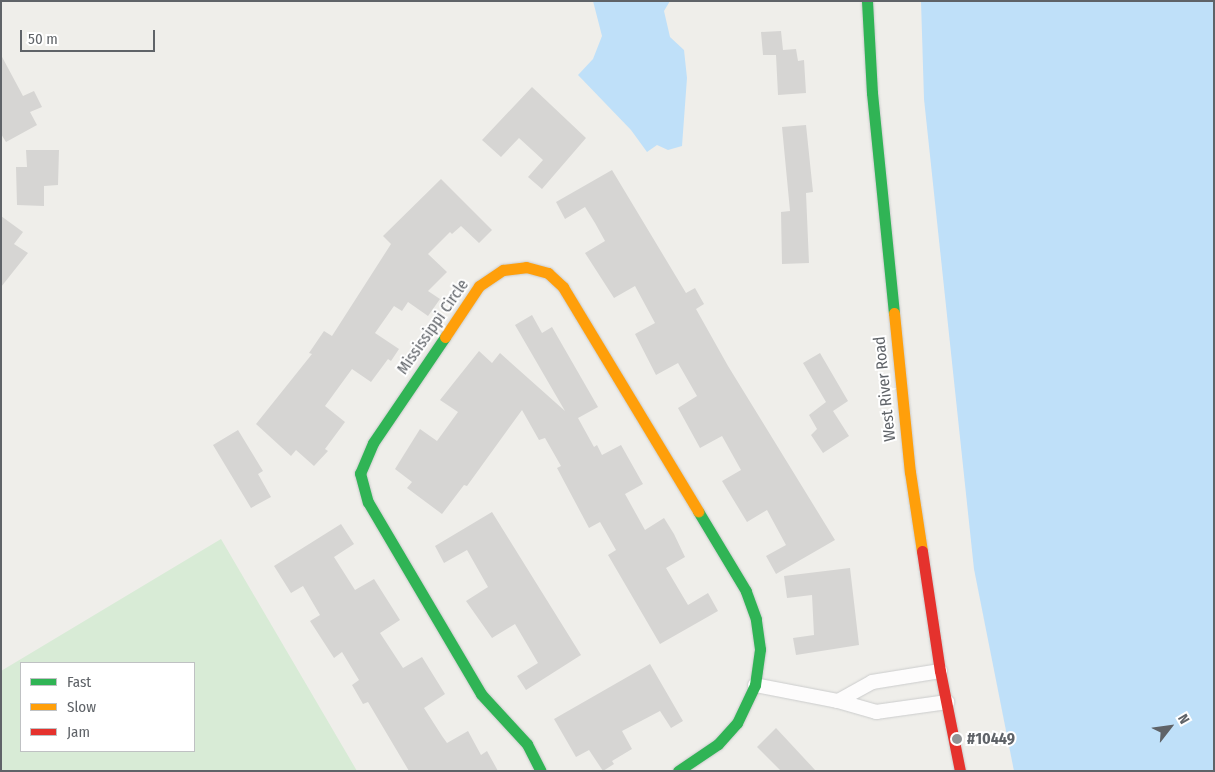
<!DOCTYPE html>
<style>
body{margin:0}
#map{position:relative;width:1215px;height:772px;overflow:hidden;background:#efeeea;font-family:"Fira Sans Condensed",sans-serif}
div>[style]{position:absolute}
.green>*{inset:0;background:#d8ebd6}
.water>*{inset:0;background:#bfe0f9}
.building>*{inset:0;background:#d6d5d3}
.roads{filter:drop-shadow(0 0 1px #cbcccc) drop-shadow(0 0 1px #cbcccc)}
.street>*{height:14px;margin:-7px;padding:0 7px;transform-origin:7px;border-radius:7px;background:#fdfcfc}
.fast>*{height:11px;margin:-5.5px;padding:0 5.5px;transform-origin:5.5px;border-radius:5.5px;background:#30b455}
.slow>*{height:11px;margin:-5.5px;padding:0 5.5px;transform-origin:5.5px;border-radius:5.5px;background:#ff9f0a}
.jam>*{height:11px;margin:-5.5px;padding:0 5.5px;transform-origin:5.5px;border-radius:5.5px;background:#e5322d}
.dots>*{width:14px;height:14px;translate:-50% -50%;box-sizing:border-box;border:2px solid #fff;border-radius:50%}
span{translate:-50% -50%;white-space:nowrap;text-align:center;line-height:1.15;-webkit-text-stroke:4px #fff;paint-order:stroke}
.street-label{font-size:16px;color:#5f6368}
.poi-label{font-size:16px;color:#5f6368;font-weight:700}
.left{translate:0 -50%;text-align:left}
.frame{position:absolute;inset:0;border:2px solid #5f6368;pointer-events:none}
.legend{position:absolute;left:20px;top:662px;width:175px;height:90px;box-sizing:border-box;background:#fff;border:1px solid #bfc1c3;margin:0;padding:6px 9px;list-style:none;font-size:15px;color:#5f6368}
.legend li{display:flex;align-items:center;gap:10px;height:25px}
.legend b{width:25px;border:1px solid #bfc1c3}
.north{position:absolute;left:1145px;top:702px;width:50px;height:50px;-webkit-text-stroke:4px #fff;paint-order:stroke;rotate:60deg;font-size:14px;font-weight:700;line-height:20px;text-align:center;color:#5f6368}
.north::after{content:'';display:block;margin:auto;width:18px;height:22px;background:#5f6368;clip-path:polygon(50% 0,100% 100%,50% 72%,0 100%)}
.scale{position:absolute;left:20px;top:30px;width:135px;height:22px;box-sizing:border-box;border:2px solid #5f6368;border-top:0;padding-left:6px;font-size:15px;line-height:18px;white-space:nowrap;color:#5f6368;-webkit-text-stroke:4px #fff;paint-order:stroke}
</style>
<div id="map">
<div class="green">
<i style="clip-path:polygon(evenodd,221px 539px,357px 771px,1px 771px,1px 671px,221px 539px,21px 663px,194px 663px,194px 751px,21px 751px,21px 663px)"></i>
</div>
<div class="water">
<i style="clip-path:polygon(593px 1px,670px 1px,664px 11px,670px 37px,684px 50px,687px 78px,682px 146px,668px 150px,657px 145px,647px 152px,631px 130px,578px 75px,593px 59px,602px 36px)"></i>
<i style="clip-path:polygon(921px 1px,1214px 1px,1214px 771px,1014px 771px,974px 569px,924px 99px)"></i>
</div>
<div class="building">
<i style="clip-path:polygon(781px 31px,783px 50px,796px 49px,798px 61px,804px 60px,806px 93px,778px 95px,776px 55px,763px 55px,761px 32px)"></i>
<i style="clip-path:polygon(1px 55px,23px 96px,34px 91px,42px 107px,30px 112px,37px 125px,6px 142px,1px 134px)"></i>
<i style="clip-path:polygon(532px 87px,586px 138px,542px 189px,528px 177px,543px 160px,519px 138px,501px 157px,482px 140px)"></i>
<i style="clip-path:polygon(806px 125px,813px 192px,806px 193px,809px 263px,782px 264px,781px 212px,790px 211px,782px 127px)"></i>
<i style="clip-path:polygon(26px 150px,59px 150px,58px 185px,44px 186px,44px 206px,17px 205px,16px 167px,27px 167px)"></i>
<i style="clip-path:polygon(612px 170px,686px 293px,695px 288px,704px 304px,696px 309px,728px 366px,835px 540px,776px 574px,766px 556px,786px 545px,767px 510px,747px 522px,722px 481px,741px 470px,722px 436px,700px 448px,678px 408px,697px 396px,678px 363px,656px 375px,635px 334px,655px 323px,635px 286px,614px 298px,585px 253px,605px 241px,595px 223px,585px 207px,565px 219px,556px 202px)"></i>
<i style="clip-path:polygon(441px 179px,492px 230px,479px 243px,461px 226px,452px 234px,450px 232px,428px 254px,447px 272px,428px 291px,440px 299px,428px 316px,408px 302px,402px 311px,394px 306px,375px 333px,399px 349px,391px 361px,388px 359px,371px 382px,352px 369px,325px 406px,345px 422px,325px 449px,328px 451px,314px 466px,296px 450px,291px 456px,256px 424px,312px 354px,309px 353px,324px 331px,332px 336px,391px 244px,383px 236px)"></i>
<i style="clip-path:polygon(1px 216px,23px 232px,14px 244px,28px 253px,1px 287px)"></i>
<i style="clip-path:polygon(532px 315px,542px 333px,552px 327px,598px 407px,578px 418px,594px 447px,597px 445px,602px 455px,621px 445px,643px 484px,625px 494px,645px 530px,664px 518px,674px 534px,685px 557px,666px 568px,688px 605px,708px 593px,718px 611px,660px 644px,608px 555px,616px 550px,600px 522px,589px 528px,557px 468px,561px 466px,545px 438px,539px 440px,522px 410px,467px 486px,464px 485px,442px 514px,407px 488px,412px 482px,395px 469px,420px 429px,437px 441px,458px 412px,440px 400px,479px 351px,492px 363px,500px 353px,565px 411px,515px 325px)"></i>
<i style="clip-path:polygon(820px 353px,848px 401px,833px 411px,849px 436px,823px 453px,811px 435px,817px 429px,809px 415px,826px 402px,803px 363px)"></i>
<i style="clip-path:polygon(238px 430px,263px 471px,258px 474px,271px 497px,251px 508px,213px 445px)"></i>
<i style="clip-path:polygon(492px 512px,581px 655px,526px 690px,517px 676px,538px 663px,515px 624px,492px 638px,466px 601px,488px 587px,467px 550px,444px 563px,435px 546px)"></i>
<i style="clip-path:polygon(341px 524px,354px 544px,334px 557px,355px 590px,374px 579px,400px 620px,380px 633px,403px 668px,422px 657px,445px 694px,424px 708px,442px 736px,447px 743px,468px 731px,481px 755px,487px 751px,498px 771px,409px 771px,368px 702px,363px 704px,352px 685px,359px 680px,342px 652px,334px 658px,310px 621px,320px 615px,303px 586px,291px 593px,274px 566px)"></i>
<i style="clip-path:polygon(850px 568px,859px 645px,796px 655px,793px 638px,814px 635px,812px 595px,787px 598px,784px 576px)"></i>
<i style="clip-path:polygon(650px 664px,683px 721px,671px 728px,660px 711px,622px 731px,632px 749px,612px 761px,614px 764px,603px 771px,589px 750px,576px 757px,554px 719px)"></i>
<i style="clip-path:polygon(776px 728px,816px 771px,781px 771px,757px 747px)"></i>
</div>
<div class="roads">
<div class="street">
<i style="left:755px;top:685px;width:85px;rotate:10.9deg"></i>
<i style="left:838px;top:701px;width:40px;rotate:16deg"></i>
<i style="left:876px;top:712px;width:72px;rotate:-8deg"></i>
<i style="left:838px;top:701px;width:39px;rotate:-29deg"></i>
<i style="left:872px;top:682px;width:69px;rotate:-9.2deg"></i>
</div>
<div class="fast">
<i style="left:867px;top:1px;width:92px;rotate:86.9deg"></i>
<i style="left:872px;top:93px;width:221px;rotate:84.3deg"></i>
<i style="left:445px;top:337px;width:128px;rotate:124.2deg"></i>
<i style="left:373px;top:443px;width:33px;rotate:113deg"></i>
<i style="left:360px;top:473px;width:30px;rotate:75deg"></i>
<i style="left:368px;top:502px;width:223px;rotate:59.5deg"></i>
<i style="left:481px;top:694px;width:68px;rotate:47.4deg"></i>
<i style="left:527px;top:744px;width:30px;rotate:63deg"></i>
<i style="left:678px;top:771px;width:48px;rotate:-34deg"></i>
<i style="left:718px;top:744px;width:28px;rotate:-48deg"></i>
<i style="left:737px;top:723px;width:42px;rotate:-64.7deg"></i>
<i style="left:755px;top:685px;width:36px;rotate:-82deg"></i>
<i style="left:760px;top:649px;width:30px;rotate:-98deg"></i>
<i style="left:756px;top:619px;width:30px;rotate:-110deg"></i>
<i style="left:746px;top:591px;width:93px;rotate:-121deg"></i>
</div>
<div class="slow">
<i style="left:894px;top:313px;width:160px;rotate:84.3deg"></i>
<i style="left:910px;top:472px;width:80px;rotate:81.4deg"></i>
<i style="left:445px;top:337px;width:61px;rotate:-56.3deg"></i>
<i style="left:479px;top:286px;width:29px;rotate:-34deg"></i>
<i style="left:503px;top:270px;width:23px;rotate:-7deg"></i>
<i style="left:526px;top:267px;width:23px;rotate:15deg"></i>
<i style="left:548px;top:273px;width:21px;rotate:43deg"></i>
<i style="left:563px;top:287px;width:262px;rotate:58.9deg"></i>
</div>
<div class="jam">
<i style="left:922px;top:551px;width:121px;rotate:81.5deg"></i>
<i style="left:940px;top:671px;width:102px;rotate:78.7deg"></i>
</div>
</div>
<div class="dots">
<i style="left:957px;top:739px;background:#919496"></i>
</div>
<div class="street-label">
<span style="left:433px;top:327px;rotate:-55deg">Mississippi Circle</span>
<span style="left:885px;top:389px;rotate:-96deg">West River Road</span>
</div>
<div class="poi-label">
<span class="left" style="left:967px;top:739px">#10449</span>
</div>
<div class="frame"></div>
<ul class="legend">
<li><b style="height:6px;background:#30b455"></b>Fast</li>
<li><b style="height:6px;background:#ff9f0a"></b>Slow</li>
<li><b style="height:6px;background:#e5322d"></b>Jam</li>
</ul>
<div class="north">N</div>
<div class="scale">50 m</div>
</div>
